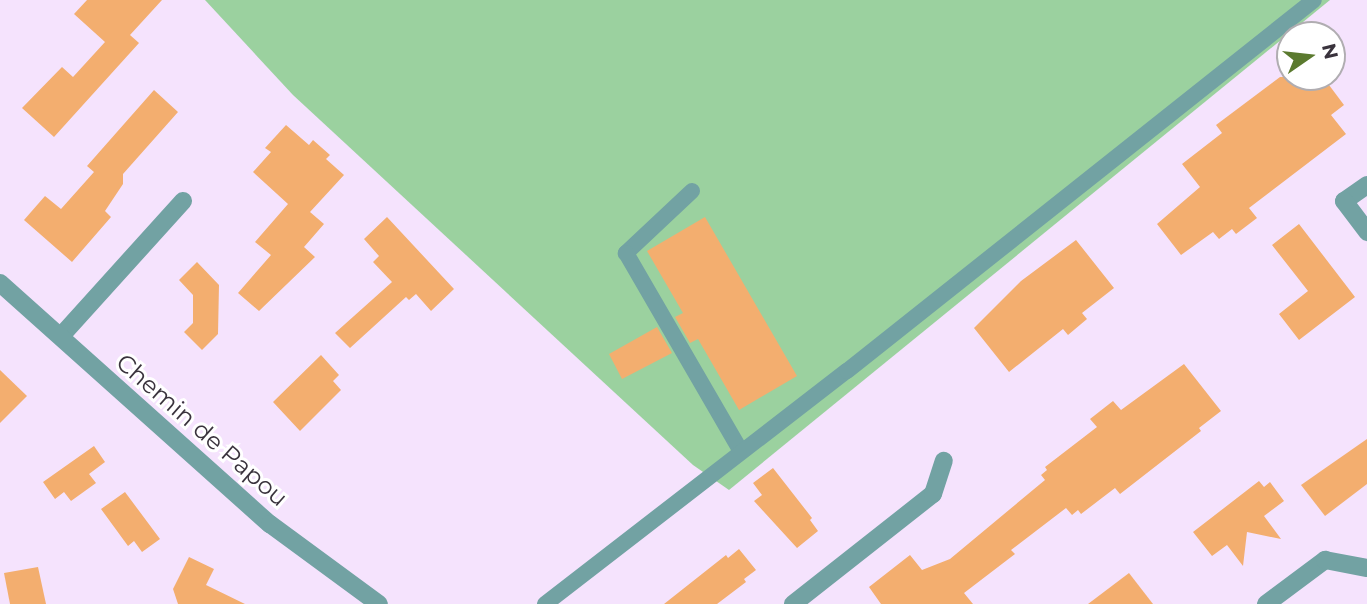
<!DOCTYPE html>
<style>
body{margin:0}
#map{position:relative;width:1367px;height:604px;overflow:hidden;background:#f5e3fd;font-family:Montserrat,sans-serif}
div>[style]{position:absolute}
.green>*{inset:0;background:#9bd19f}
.building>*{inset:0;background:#f3ae6f}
.service>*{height:16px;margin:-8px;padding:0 8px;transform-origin:8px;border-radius:8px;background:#72a2a3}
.minor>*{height:18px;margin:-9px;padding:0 9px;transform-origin:9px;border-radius:9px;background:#72a2a3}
.tertiary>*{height:18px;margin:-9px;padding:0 9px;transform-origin:9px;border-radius:9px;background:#72a2a3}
span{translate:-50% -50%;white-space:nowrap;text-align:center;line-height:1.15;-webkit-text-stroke:6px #fff;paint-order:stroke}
.street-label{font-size:24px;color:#3a333d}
.north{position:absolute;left:1276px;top:21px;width:70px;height:70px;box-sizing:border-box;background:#fff;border:2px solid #b0adb1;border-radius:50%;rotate:76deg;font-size:19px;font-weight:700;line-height:28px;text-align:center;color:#3a333d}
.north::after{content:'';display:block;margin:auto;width:24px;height:32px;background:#5b7a2f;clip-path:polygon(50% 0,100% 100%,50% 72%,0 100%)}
</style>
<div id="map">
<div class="green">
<i style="clip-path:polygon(205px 0,1330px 0,729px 490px,693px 465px,293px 95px)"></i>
</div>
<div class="building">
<i style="clip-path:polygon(87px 0,162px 0,130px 35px,139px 43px,54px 137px,22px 108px,62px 67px,73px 77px,105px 42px,74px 14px)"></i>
<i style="clip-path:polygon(1280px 77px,1302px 77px,1309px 86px,1323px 77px,1344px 105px,1331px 115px,1346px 134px,1249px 208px,1257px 218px,1236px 234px,1232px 229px,1219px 239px,1213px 232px,1181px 255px,1157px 224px,1200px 187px,1182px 164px,1222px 133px,1216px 125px)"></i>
<i style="clip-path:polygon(154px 90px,178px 112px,123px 174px,123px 184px,105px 211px,111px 217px,72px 262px,24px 220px,45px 196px,61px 209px,94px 172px,87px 166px)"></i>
<i style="clip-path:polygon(286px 125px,309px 145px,313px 140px,330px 155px,326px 159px,344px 175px,310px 212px,324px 224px,304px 247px,315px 257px,259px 311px,238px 293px,271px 255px,255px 242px,288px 204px,253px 172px,271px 152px,265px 148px)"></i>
<i style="clip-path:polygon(387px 217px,454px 289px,431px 311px,416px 294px,409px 300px,406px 297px,350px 348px,335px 333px,392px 282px,373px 262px,379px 256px,364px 239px)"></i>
<i style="clip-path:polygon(705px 217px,797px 376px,739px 410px,698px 339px,690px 343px,675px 317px,683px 313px,647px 251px)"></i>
<i style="clip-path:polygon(1299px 224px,1355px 297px,1299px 340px,1279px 314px,1308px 291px,1272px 245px)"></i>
<i style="clip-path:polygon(1076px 240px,1114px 288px,1082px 313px,1087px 319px,1068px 335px,1063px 329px,1009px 372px,974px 328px,1021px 281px)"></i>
<i style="clip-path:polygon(197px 262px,219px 285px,218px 334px,202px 350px,184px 332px,193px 323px,193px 295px,179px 280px)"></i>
<i style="clip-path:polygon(657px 327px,672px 353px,622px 379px,609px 354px)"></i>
<i style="clip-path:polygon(321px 355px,339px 375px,333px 381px,341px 390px,300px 431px,273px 402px)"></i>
<i style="clip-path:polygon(1184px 364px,1221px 411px,1199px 428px,1201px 431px,1120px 494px,1115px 488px,1081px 514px,1078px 510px,1072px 515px,1066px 508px,1011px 550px,1015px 554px,964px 593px,973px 604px,881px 604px,869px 587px,910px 555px,922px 570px,950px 559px,1045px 480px,1041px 475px,1047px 470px,1045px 467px,1097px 427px,1090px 419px,1113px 401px,1121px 410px)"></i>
<i style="clip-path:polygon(0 370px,27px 396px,0 423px)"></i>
<i style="clip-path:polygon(1367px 439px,1367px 484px,1325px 516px,1301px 485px)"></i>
<i style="clip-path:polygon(94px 446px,105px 462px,89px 474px,96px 483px,71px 501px,64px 492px,55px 499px,43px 482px)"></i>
<i style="clip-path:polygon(773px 468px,812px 518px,810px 520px,818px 531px,797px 548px,754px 501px,762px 495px,753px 483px)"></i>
<i style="clip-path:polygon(1259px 481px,1264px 487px,1270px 482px,1284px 501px,1264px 516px,1281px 539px,1247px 532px,1243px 566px,1227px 545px,1212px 556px,1193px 532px)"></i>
<i style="clip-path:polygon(125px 492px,160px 539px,142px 552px,134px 541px,128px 546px,101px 509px)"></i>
<i style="clip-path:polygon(739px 549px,756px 570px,744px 579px,746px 582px,717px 604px,664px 604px,726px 555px,728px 558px)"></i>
<i style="clip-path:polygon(189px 557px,214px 569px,206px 585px,245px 604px,178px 604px,173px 589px)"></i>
<i style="clip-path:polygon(38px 567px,46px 604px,10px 604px,4px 573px)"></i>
<i style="clip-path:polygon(1129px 573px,1153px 604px,1088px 604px)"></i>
</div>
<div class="service">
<i style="left:692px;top:191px;width:91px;rotate:136.8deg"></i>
<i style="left:626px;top:253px;width:229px;rotate:59.9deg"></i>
<i style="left:545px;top:604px;width:381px;rotate:-37.7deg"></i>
<i style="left:847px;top:371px;width:596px;rotate:-38.46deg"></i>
</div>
<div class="minor">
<i style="left:1367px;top:185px;width:28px;rotate:145deg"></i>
<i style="left:1344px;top:201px;width:39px;rotate:53deg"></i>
<i style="left:61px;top:336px;width:182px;rotate:-47.9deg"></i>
<i style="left:793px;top:604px;width:178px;rotate:-38.2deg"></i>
<i style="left:933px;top:494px;width:35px;rotate:-72deg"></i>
<i style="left:1266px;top:604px;width:74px;rotate:-36.7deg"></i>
<i style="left:1325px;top:560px;width:43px;rotate:10.8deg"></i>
</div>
<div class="tertiary">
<i style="left:0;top:283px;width:362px;rotate:41.8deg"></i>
<i style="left:270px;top:524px;width:135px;rotate:36.3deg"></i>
</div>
<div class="street-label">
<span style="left:202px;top:430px;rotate:41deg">Chemin de Papou</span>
</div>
<div class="north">N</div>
</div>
